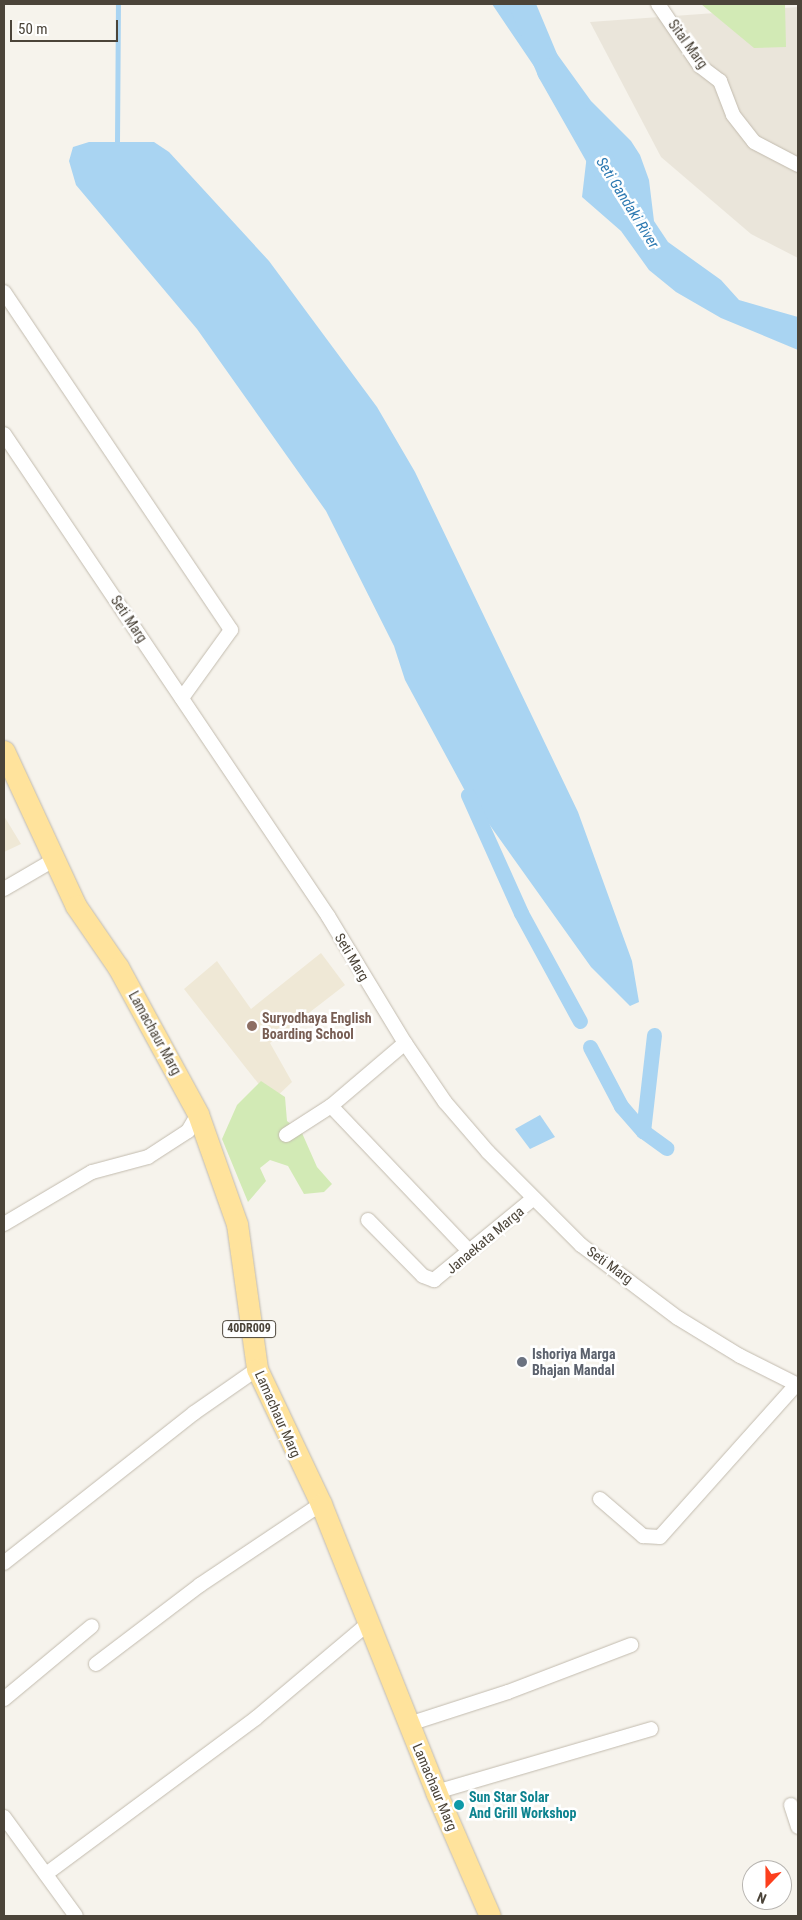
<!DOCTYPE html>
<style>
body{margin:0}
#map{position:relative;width:802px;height:1920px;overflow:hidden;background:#f6f3ec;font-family:"Roboto Condensed",sans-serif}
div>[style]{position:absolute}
.residential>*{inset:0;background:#eae5da}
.education>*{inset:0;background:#efe8d6}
.green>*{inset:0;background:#d2eab5}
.water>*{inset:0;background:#a9d4f2}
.stream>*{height:4.5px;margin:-2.25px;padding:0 2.25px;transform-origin:2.25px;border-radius:2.25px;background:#a9d4f2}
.canal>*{height:15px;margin:-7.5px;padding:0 7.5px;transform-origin:7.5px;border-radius:7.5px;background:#a9d4f2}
.river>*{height:26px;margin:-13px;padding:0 13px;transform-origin:13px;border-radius:13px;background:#a9d4f2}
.roads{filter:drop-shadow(0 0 1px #c2bbae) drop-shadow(0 0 1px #c2bbae)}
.minor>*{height:14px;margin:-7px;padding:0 7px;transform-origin:7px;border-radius:7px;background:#fff}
.primary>*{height:21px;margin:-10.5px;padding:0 10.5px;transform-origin:10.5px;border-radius:10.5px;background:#ffe39c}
.dots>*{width:14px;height:14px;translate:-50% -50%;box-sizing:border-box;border:2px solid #fff;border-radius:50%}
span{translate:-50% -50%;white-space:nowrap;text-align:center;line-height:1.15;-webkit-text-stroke:5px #fff;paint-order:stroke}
.shield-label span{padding:1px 4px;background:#fff;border:1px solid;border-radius:4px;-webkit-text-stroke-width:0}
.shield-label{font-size:12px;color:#4b4439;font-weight:700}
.street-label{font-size:14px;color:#4b4439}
.education-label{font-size:14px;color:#785e54;font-weight:700}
.left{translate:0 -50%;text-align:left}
.worship-label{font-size:14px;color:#5b616d;font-weight:700}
.culture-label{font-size:14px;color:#0d838f;font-weight:700}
.water-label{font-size:15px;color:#2e7ab2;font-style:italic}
.frame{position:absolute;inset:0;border:5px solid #4b4439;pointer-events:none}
.north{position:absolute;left:742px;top:1860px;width:50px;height:50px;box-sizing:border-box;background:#fff;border:1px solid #b7b4b0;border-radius:50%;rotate:202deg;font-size:14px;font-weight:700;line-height:20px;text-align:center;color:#4b4439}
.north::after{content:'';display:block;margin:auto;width:18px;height:22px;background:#fc3f1d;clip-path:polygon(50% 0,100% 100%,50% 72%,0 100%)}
.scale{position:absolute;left:10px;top:20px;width:108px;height:22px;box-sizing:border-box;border:2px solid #4b4439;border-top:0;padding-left:6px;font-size:15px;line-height:18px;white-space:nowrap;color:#4b4439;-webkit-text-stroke:4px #fff;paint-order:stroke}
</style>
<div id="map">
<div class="residential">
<i style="clip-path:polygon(798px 7px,798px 258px,751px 234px,661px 157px,590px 22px)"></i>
</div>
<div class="education">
<i style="clip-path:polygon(4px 816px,21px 844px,4px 852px)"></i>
<i style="clip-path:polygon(321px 953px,345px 985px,270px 1043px,292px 1082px,272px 1101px,184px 989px,217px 961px,251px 1009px)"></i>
</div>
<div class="green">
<i style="clip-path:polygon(701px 4px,785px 4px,786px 47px,754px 48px)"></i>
<i style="clip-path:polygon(261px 1081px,285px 1097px,287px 1121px,302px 1133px,317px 1167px,332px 1184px,324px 1192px,304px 1194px,288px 1166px,270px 1160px,260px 1168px,266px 1181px,248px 1202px,222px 1139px,237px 1105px)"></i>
</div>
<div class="water">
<i style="clip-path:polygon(492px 4px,525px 4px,539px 29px,591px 101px,631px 141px,640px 155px,649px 180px,654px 221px,668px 242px,721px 280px,739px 300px,798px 317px,798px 350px,721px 318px,676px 292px,649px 270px,621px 231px,582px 197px,590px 129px,540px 75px)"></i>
<i style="clip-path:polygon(89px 142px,154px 142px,169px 152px,269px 261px,377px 407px,415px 472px,578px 812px,632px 961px,639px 1002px,630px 1006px,591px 967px,464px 789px,405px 680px,394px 646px,326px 511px,197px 329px,76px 185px,69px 161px,73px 147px)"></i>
<i style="clip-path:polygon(540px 1115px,555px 1137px,530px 1149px,515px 1129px)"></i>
</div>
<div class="stream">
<i style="left:117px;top:143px;width:139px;rotate:-89.6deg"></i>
</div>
<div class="canal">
<i style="left:468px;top:795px;width:129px;rotate:65.8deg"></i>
<i style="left:521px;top:913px;width:123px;rotate:61.4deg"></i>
<i style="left:654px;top:1035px;width:97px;rotate:96.5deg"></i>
<i style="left:643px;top:1131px;width:29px;rotate:36deg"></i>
<i style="left:590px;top:1047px;width:67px;rotate:62.3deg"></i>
<i style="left:621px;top:1106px;width:33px;rotate:49deg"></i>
</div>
<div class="river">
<i style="left:522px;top:4px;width:73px;rotate:67.3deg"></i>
<i style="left:550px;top:71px;width:117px;rotate:60.4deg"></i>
</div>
<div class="roads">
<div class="minor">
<i style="left:658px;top:4px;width:75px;rotate:55.9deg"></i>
<i style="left:700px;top:66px;width:25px;rotate:37deg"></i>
<i style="left:720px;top:81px;width:36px;rotate:69deg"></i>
<i style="left:733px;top:115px;width:34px;rotate:52deg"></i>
<i style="left:754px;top:142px;width:50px;rotate:27.6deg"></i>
<i style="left:4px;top:292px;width:407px;rotate:56.1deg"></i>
<i style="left:231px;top:630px;width:84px;rotate:125.8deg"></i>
<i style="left:4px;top:434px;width:581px;rotate:56.09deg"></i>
<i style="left:328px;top:916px;width:149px;rotate:58.8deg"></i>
<i style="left:405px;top:1043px;width:71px;rotate:55.9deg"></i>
<i style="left:445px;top:1102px;width:66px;rotate:49.3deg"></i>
<i style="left:488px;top:1152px;width:132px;rotate:45deg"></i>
<i style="left:581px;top:1245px;width:121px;rotate:37deg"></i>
<i style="left:678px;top:1318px;width:73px;rotate:31.5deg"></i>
<i style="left:740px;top:1356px;width:65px;rotate:26.6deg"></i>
<i style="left:4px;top:889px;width:56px;rotate:-30.3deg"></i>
<i style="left:331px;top:1106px;width:200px;rotate:46.4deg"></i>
<i style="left:286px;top:1135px;width:54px;rotate:-32.8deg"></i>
<i style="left:331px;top:1106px;width:97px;rotate:-40.4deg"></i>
<i style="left:368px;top:1220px;width:78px;rotate:45.5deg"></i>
<i style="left:423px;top:1276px;width:12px;rotate:20deg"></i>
<i style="left:434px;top:1280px;width:129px;rotate:-39.4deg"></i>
<i style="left:4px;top:1224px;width:102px;rotate:-30.6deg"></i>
<i style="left:92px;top:1172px;width:58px;rotate:-15deg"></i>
<i style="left:148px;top:1157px;width:48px;rotate:-33deg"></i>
<i style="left:188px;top:1131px;width:20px;rotate:-60deg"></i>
<i style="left:600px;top:1499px;width:57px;rotate:40.7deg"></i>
<i style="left:643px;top:1536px;width:17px;rotate:3deg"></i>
<i style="left:660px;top:1537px;width:205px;rotate:-48.2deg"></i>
<i style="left:4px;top:1563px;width:242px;rotate:-38.3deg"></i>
<i style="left:194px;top:1413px;width:77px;rotate:-34.9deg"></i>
<i style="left:96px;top:1664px;width:131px;rotate:-37.2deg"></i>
<i style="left:200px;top:1585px;width:146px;rotate:-33.8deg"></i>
<i style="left:4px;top:1699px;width:114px;rotate:-39.7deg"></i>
<i style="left:409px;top:1724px;width:104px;rotate:-17.9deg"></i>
<i style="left:508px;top:1692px;width:132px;rotate:-20.9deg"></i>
<i style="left:436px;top:1792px;width:224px;rotate:-16.3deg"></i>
<i style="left:791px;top:1805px;width:23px;rotate:72deg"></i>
<i style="left:4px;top:1817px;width:122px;rotate:54deg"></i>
<i style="left:46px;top:1874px;width:262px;rotate:-36.6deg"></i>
<i style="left:256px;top:1718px;width:148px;rotate:-40.1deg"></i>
</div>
<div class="primary">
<i style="left:4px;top:751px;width:171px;rotate:65.1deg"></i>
<i style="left:76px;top:906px;width:74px;rotate:55.5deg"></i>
<i style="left:118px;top:967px;width:167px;rotate:61.4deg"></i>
<i style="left:198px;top:1114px;width:117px;rotate:70.5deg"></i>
<i style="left:237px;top:1224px;width:146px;rotate:82.1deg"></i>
<i style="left:257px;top:1369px;width:149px;rotate:64.6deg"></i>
<i style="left:321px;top:1504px;width:310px;rotate:68.2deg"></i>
<i style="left:436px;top:1792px;width:135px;rotate:66.5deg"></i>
</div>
</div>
<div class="dots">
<i style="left:252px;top:1026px;background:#8d6e63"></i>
<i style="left:522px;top:1362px;background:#6b7280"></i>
<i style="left:459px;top:1805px;background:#0f9aa8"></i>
</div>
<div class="shield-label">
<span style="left:249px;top:1329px">40DR009</span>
</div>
<div class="street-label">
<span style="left:688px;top:44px;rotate:54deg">Sital Marg</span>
<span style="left:129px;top:619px;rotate:56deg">Seti Marg</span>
<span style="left:352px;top:957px;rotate:59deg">Seti Marg</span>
<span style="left:155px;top:1033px;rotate:61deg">Lamachaur Marg</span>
<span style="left:485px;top:1240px;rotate:-40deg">Janaekata Marga</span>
<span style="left:610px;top:1265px;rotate:36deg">Seti Marg</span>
<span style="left:278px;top:1414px;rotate:66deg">Lamachaur Marg</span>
<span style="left:435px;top:1787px;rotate:67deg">Lamachaur Marg</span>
</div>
<div class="education-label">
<span class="left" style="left:262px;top:1026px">Suryodhaya English<br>Boarding School</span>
</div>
<div class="worship-label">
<span class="left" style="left:532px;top:1362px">Ishoriya Marga<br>Bhajan Mandal</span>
</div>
<div class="culture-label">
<span class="left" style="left:469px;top:1805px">Sun Star Solar<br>And Grill Workshop</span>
</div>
<div class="water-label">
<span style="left:627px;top:203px;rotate:58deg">Seti Gandaki River</span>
</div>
<div class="frame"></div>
<div class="north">N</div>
<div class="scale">50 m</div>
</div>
